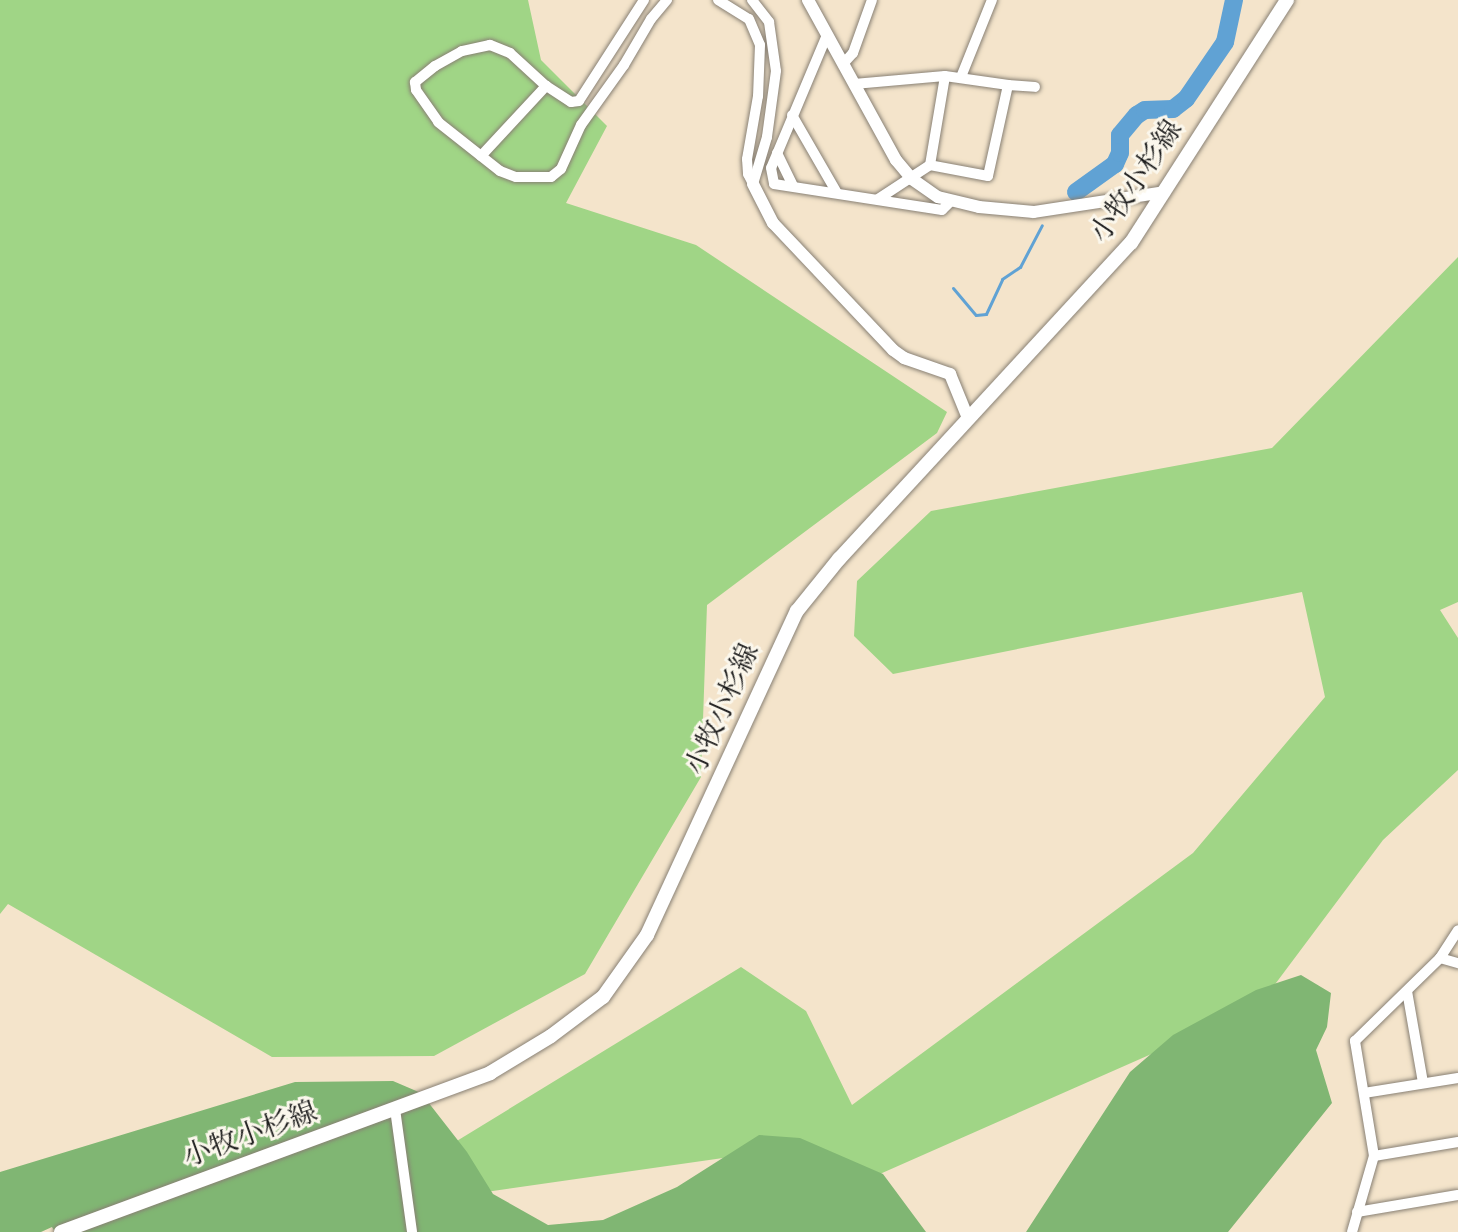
<!DOCTYPE html>
<meta charset="utf-8">
<style>
body{margin:0}
#map{position:relative;width:1458px;height:1232px;overflow:hidden;background:#f4e4cb;font-family:"IM FELL Great Primer","Noto Serif JP",serif}
div>[style]{position:absolute}
.green>*{inset:0;background:#a0d586}
.forest>*{inset:0;background:#80b673}
.stream>*{height:3px;margin:-1.5px;padding:0 1.5px;transform-origin:1.5px;border-radius:1.5px;background:#60a2d4}
.river>*{height:18px;margin:-9px;padding:0 9px;transform-origin:9px;border-radius:9px;background:#60a2d4}
.roads{filter:drop-shadow(0 0 2px #888074) drop-shadow(0 0 2px #888074)}
.minor>*{height:10px;margin:-5px;padding:0 5px;transform-origin:5px;border-radius:5px;background:#fff}
.tertiary>*{height:12px;margin:-6px;padding:0 6px;transform-origin:6px;border-radius:6px;background:#fff}
.secondary>*{height:14px;margin:-7px;padding:0 7px;transform-origin:7px;border-radius:7px;background:#fff}
span{translate:-50% -50%;white-space:nowrap;text-align:center;line-height:1.15;-webkit-text-stroke:6px #fbf7ec;paint-order:stroke}
.street-label{font-size:28px;color:#1c1c1c}
</style>
<div id="map">
<div class="green">
<i style="clip-path:polygon(0 0,528px 0,541px 60px,607px 126px,566px 203px,696px 245px,947px 412px,937px 433px,707px 605px,701px 777px,585px 974px,434px 1056px,272px 1057px,8px 904px,0 914px)"></i>
<i style="clip-path:polygon(1458px 257px,1458px 602px,1440px 610px,1458px 638px,1458px 770px,1383px 840px,1258px 1007px,864px 1181px,751px 1154px,465px 1195px,442px 1150px,741px 967px,806px 1011px,852px 1105px,1193px 853px,1325px 697px,1302px 592px,893px 674px,854px 636px,857px 581px,931px 511px,1272px 448px)"></i>
</div>
<div class="forest">
<i style="clip-path:polygon(1301px 975px,1331px 993px,1327px 1027px,1316px 1050px,1332px 1103px,1228px 1232px,1026px 1232px,1130px 1072px,1173px 1035px,1256px 990px)"></i>
<i style="clip-path:polygon(393px 1081px,421px 1093px,467px 1152px,493px 1194px,548px 1225px,603px 1220px,677px 1187px,759px 1135px,800px 1138px,883px 1174px,926px 1232px,55px 1232px,52px 1227px,41px 1232px,0 1232px,0 1172px,295px 1082px)"></i>
</div>
<div class="stream">
<i style="left:953px;top:288px;width:35px;rotate:50deg"></i>
<i style="left:976px;top:315px;width:10px;rotate:-6deg"></i>
<i style="left:986px;top:314px;width:38px;rotate:-65deg"></i>
<i style="left:1002px;top:279px;width:22px;rotate:-34deg"></i>
<i style="left:1020px;top:267px;width:47px;rotate:-62.4deg"></i>
</div>
<div class="river">
<i style="left:1076px;top:192px;width:48px;rotate:-35.7deg"></i>
<i style="left:1115px;top:164px;width:12px;rotate:-66deg"></i>
<i style="left:1120px;top:153px;width:18px;rotate:-90deg"></i>
<i style="left:1120px;top:135px;width:26px;rotate:-50deg"></i>
<i style="left:1137px;top:115px;width:9px;rotate:-32deg"></i>
<i style="left:1145px;top:110px;width:28px;rotate:-2deg"></i>
<i style="left:1173px;top:109px;width:16px;rotate:-38deg"></i>
<i style="left:1186px;top:99px;width:69px;rotate:-55.6deg"></i>
<i style="left:1225px;top:42px;width:43px;rotate:-77.9deg"></i>
</div>
<div class="roads">
<div class="minor">
<i style="left:644px;top:0;width:120px;rotate:122.8deg"></i>
<i style="left:579px;top:101px;width:8px;rotate:173deg"></i>
<i style="left:571px;top:102px;width:30px;rotate:-147deg"></i>
<i style="left:546px;top:86px;width:49px;rotate:-137.5deg"></i>
<i style="left:510px;top:53px;width:22px;rotate:-158deg"></i>
<i style="left:490px;top:45px;width:29px;rotate:168deg"></i>
<i style="left:462px;top:51px;width:31px;rotate:151deg"></i>
<i style="left:435px;top:66px;width:26px;rotate:141deg"></i>
<i style="left:415px;top:82px;width:8px;rotate:83deg"></i>
<i style="left:416px;top:90px;width:39px;rotate:55deg"></i>
<i style="left:438px;top:122px;width:79px;rotate:38.3deg"></i>
<i style="left:500px;top:171px;width:17px;rotate:21deg"></i>
<i style="left:516px;top:177px;width:35px"></i>
<i style="left:551px;top:177px;width:13px;rotate:-39deg"></i>
<i style="left:561px;top:169px;width:48px;rotate:-65.6deg"></i>
<i style="left:581px;top:125px;width:74px;rotate:-54.4deg"></i>
<i style="left:624px;top:65px;width:53px;rotate:-59.6deg"></i>
<i style="left:651px;top:19px;width:25px;rotate:-50deg"></i>
<i style="left:718px;top:0;width:36px;rotate:32deg"></i>
<i style="left:749px;top:19px;width:28px;rotate:67deg"></i>
<i style="left:760px;top:45px;width:51px;rotate:92.2deg"></i>
<i style="left:758px;top:96px;width:64px;rotate:99.9deg"></i>
<i style="left:747px;top:159px;width:15px;rotate:86deg"></i>
<i style="left:748px;top:174px;width:11px;rotate:63deg"></i>
<i style="left:752px;top:0;width:28px;rotate:52deg"></i>
<i style="left:769px;top:22px;width:49px;rotate:81.9deg"></i>
<i style="left:776px;top:71px;width:67px;rotate:97.8deg"></i>
<i style="left:767px;top:137px;width:49px;rotate:106.6deg"></i>
<i style="left:827px;top:35px;width:144px;rotate:112.8deg"></i>
<i style="left:771px;top:168px;width:16px;rotate:79deg"></i>
<i style="left:774px;top:184px;width:170px;rotate:8.8deg"></i>
<i style="left:942px;top:210px;width:10px;rotate:-45deg"></i>
<i style="left:843px;top:64px;width:15px;rotate:-48deg"></i>
<i style="left:853px;top:53px;width:56px;rotate:-70.3deg"></i>
<i style="left:961px;top:77px;width:83px;rotate:-68.1deg"></i>
<i style="left:854px;top:84px;width:91px;rotate:-5deg"></i>
<i style="left:945px;top:76px;width:64px;rotate:8.1deg"></i>
<i style="left:1008px;top:85px;width:93px;rotate:102.4deg"></i>
<i style="left:988px;top:176px;width:59px;rotate:-169.3deg"></i>
<i style="left:930px;top:165px;width:62px;rotate:146.8deg"></i>
<i style="left:1008px;top:85px;width:27px;rotate:4deg"></i>
<i style="left:792px;top:115px;width:90px;rotate:60deg"></i>
<i style="left:777px;top:153px;width:37px;rotate:64deg"></i>
<i style="left:481px;top:156px;width:96px;rotate:-47.1deg"></i>
<i style="left:930px;top:165px;width:90px;rotate:-80.4deg"></i>
<i style="left:1440px;top:958px;width:19px;rotate:16deg"></i>
<i style="left:1407px;top:991px;width:93px;rotate:80.1deg"></i>
<i style="left:1364px;top:1093px;width:95px;rotate:-9.1deg"></i>
<i style="left:395px;top:1109px;width:124px;rotate:82.1deg"></i>
<i style="left:1374px;top:1156px;width:85px;rotate:-9.5deg"></i>
<i style="left:1357px;top:1212px;width:102px;rotate:-9.6deg"></i>
<i style="left:1352px;top:1232px;width:79px;rotate:-73.9deg"></i>
<i style="left:1374px;top:1156px;width:117px;rotate:-99.4deg"></i>
<i style="left:1355px;top:1041px;width:119px;rotate:-44.3deg"></i>
<i style="left:1440px;top:958px;width:33px;rotate:-57deg"></i>
</div>
<div class="tertiary">
<i style="left:808px;top:0;width:183px;rotate:61.2deg"></i>
<i style="left:896px;top:160px;width:25px;rotate:50deg"></i>
<i style="left:912px;top:179px;width:32px;rotate:35deg"></i>
<i style="left:938px;top:197px;width:42px;rotate:13.7deg"></i>
<i style="left:979px;top:207px;width:55px;rotate:5.2deg"></i>
<i style="left:1034px;top:212px;width:132px;rotate:-8.7deg"></i>
<i style="left:753px;top:184px;width:44px;rotate:62.9deg"></i>
<i style="left:773px;top:223px;width:175px;rotate:46.6deg"></i>
<i style="left:893px;top:350px;width:14px;rotate:36deg"></i>
<i style="left:904px;top:358px;width:49px;rotate:19.2deg"></i>
<i style="left:950px;top:374px;width:48px;rotate:67.8deg"></i>
</div>
<div class="secondary">
<i style="left:61px;top:1232px;width:458px;rotate:-20.3deg"></i>
<i style="left:490px;top:1073px;width:71px;rotate:-31.2deg"></i>
<i style="left:551px;top:1036px;width:65px;rotate:-36.9deg"></i>
<i style="left:603px;top:997px;width:76px;rotate:-54.6deg"></i>
<i style="left:647px;top:935px;width:357px;rotate:-65.2deg"></i>
<i style="left:797px;top:611px;width:67px;rotate:-51.1deg"></i>
<i style="left:839px;top:559px;width:430px;rotate:-47.3deg"></i>
<i style="left:1131px;top:243px;width:289px;rotate:-57.3deg"></i>
</div>
</div>
<div class="street-label">
<span style="left:1136px;top:181px;rotate:-56deg">小牧小杉線</span>
<span style="left:722px;top:709px;rotate:-66deg">小牧小杉線</span>
<span style="left:250px;top:1134px;rotate:-20deg">小牧小杉線</span>
</div>
</div>
